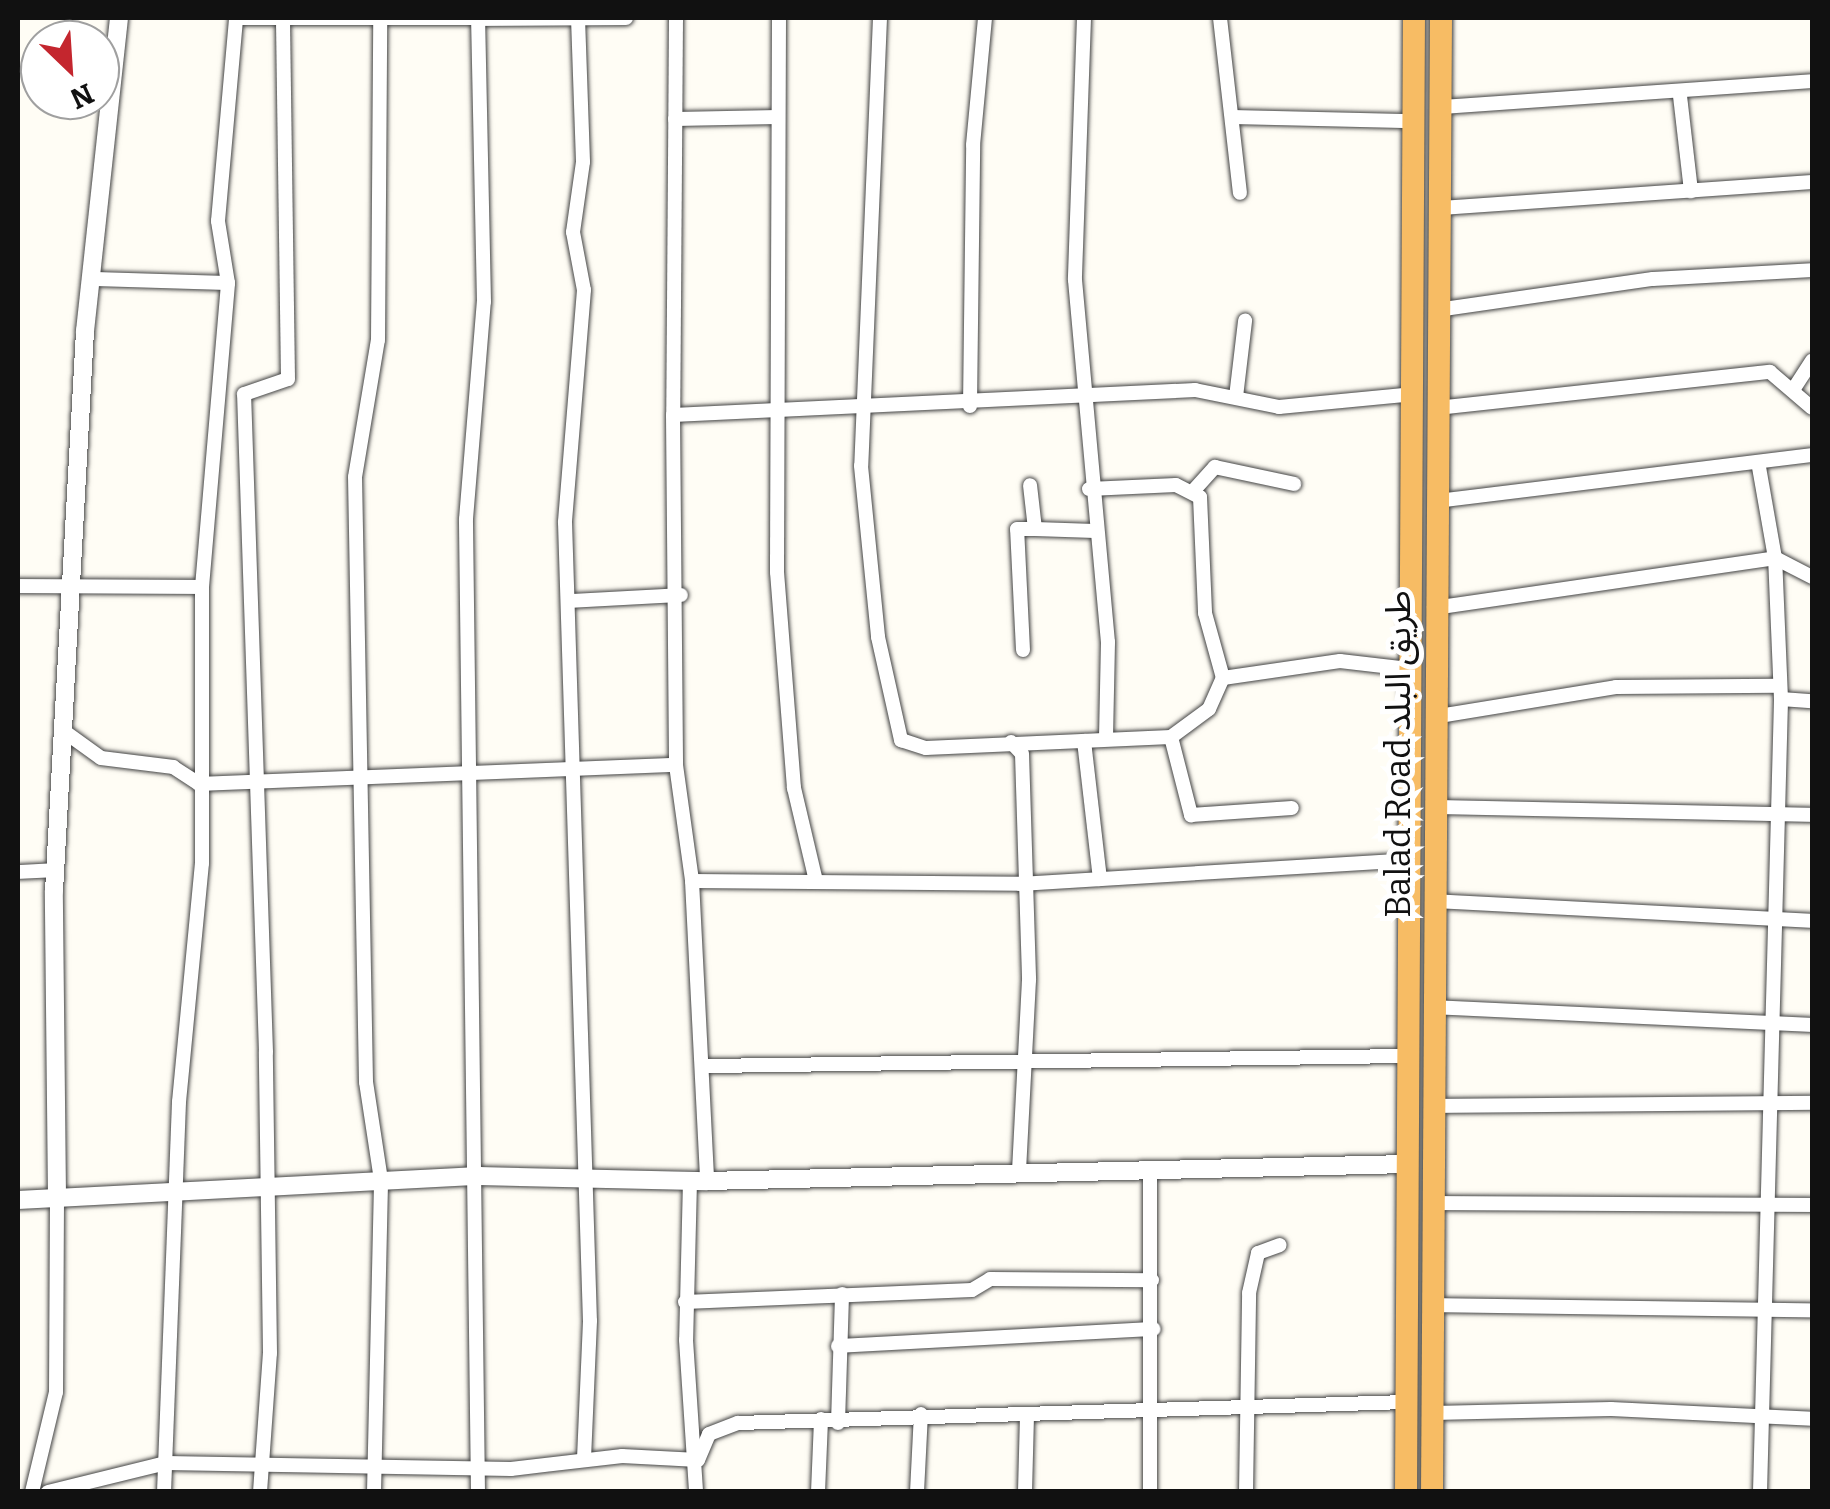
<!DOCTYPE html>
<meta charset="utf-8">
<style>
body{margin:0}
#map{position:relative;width:1830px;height:1509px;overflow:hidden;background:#fffdf5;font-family:Bitter,"Noto Sans Arabic",serif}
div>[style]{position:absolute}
.roads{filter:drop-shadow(0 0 2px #444) drop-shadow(0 0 2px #444)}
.minor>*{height:14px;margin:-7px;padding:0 7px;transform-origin:7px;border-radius:7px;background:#fff}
.tertiary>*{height:18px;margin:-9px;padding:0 9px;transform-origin:9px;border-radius:9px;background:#fff}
.trunk>*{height:22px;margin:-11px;padding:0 11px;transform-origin:11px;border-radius:11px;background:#f7bc64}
span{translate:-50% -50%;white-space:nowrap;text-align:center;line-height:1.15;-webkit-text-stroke:10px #fff;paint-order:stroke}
.street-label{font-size:35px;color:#111}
.frame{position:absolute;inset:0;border:20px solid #111;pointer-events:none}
.north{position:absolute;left:20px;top:20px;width:100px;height:100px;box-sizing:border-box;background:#fff;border:2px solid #a0a0a0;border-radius:50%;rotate:155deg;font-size:28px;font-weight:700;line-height:40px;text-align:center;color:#111}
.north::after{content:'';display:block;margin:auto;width:35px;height:45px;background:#c4262e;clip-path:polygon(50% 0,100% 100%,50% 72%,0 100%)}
</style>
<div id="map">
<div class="roads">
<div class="minor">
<i style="left:236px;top:18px;width:242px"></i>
<i style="left:578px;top:18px;width:144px;rotate:88deg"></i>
<i style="left:583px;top:162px;width:71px;rotate:98.1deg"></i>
<i style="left:573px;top:232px;width:59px;rotate:79.3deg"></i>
<i style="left:584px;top:290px;width:233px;rotate:94.7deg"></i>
<i style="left:565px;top:522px;width:799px;rotate:88.21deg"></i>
<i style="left:590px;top:1321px;width:139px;rotate:92.5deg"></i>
<i style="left:676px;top:18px;width:397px;rotate:90.4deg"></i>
<i style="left:673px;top:415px;width:523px;rotate:-2.74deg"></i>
<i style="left:1195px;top:390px;width:86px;rotate:11.4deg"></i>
<i style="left:1279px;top:407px;width:136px;rotate:-5.5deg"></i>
<i style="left:779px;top:18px;width:554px;rotate:90.21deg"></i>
<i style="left:777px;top:572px;width:217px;rotate:85.5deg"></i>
<i style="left:794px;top:788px;width:96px;rotate:76.7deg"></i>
<i style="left:880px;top:18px;width:448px;rotate:92.4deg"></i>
<i style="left:861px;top:466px;width:172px;rotate:84.3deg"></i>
<i style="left:878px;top:637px;width:106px;rotate:77.4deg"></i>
<i style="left:901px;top:740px;width:26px;rotate:18deg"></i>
<i style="left:926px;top:748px;width:245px;rotate:-2.6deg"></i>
<i style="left:1171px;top:737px;width:47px;rotate:-36.4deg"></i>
<i style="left:1209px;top:709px;width:34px;rotate:-66deg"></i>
<i style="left:1223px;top:678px;width:118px;rotate:-8.3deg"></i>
<i style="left:1340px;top:661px;width:69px;rotate:6.6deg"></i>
<i style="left:1084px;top:18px;width:262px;rotate:92deg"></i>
<i style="left:1075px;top:280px;width:364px;rotate:84.8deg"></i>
<i style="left:1108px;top:642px;width:96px;rotate:91.2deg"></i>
<i style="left:1220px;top:18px;width:176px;rotate:83.5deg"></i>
<i style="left:1680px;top:96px;width:96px;rotate:83.4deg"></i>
<i style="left:1442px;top:107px;width:371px;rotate:-4deg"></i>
<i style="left:1232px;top:117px;width:182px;rotate:1.3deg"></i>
<i style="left:675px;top:119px;width:103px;rotate:-1.1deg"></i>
<i style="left:1441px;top:208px;width:372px;rotate:-4deg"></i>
<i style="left:94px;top:279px;width:134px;rotate:1.7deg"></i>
<i style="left:1437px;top:310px;width:218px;rotate:-8.2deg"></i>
<i style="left:1653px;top:279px;width:159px;rotate:-3.2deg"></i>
<i style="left:1793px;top:390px;width:35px;rotate:-57deg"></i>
<i style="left:1236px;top:397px;width:77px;rotate:-83.2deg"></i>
<i style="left:970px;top:406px;width:261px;rotate:-89.3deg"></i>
<i style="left:973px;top:145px;width:128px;rotate:-84.6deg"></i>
<i style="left:1437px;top:408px;width:335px;rotate:-6.2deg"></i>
<i style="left:1770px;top:372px;width:55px;rotate:40.6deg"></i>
<i style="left:673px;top:415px;width:350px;rotate:89.5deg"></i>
<i style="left:676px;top:765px;width:117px;rotate:82.1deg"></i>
<i style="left:692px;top:881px;width:328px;rotate:0.5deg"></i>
<i style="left:1020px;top:884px;width:389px;rotate:-3.5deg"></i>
<i style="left:1089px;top:489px;width:87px;rotate:-2.6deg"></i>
<i style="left:1176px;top:485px;width:27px;rotate:27deg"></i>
<i style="left:1200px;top:497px;width:116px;rotate:87.5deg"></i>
<i style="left:1205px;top:613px;width:67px;rotate:74.5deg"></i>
<i style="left:1195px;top:489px;width:30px;rotate:-48deg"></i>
<i style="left:1215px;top:467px;width:81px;rotate:12.1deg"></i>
<i style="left:1437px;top:501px;width:378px;rotate:-7deg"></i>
<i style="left:1035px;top:529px;width:60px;rotate:1.9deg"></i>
<i style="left:18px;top:586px;width:184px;rotate:0.3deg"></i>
<i style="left:202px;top:587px;width:276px;rotate:90deg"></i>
<i style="left:202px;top:863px;width:240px;rotate:95.5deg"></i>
<i style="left:179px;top:1102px;width:390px;rotate:92.2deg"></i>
<i style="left:202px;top:587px;width:305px;rotate:-85.1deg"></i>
<i style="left:228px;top:283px;width:63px;rotate:-99.2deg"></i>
<i style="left:218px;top:221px;width:204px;rotate:-84.9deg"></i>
<i style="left:570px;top:601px;width:111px;rotate:-3.1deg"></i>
<i style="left:1434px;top:608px;width:345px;rotate:-8.3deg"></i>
<i style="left:1775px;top:558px;width:97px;rotate:-100deg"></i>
<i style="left:1023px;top:650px;width:121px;rotate:-92.8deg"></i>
<i style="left:1017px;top:529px;width:18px"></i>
<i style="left:1035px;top:529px;width:44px;rotate:-96.5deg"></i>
<i style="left:1781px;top:699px;width:31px;rotate:4deg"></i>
<i style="left:1433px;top:717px;width:185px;rotate:-9.3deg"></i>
<i style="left:1616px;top:687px;width:162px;rotate:-0.4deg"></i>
<i style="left:65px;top:732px;width:44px;rotate:35.8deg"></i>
<i style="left:101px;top:758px;width:73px;rotate:7.1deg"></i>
<i style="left:173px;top:767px;width:31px;rotate:33deg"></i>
<i style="left:199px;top:784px;width:477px;rotate:-2.3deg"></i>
<i style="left:1171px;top:737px;width:81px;rotate:75.6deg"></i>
<i style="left:1191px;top:815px;width:101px;rotate:-4deg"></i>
<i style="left:1084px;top:741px;width:139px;rotate:83.4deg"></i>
<i style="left:1011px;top:742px;width:16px;rotate:47deg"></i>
<i style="left:1022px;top:754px;width:226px;rotate:88.2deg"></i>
<i style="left:1029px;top:980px;width:194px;rotate:93deg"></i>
<i style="left:1433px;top:807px;width:379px;rotate:1.2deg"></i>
<i style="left:18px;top:872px;width:37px;rotate:-3deg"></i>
<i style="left:692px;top:881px;width:300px;rotate:87.1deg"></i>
<i style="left:1433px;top:901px;width:380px;rotate:3deg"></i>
<i style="left:1433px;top:1007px;width:379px;rotate:2.7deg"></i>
<i style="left:707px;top:1066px;width:701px;rotate:-0.82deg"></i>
<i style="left:1433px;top:1106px;width:379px;rotate:-0.5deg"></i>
<i style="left:690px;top:1181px;width:159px;rotate:91.4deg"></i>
<i style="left:686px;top:1340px;width:152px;rotate:86.2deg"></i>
<i style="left:1433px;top:1203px;width:379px;rotate:0.3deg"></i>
<i style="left:685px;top:1302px;width:287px;rotate:-2.4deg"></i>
<i style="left:972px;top:1290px;width:21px;rotate:-31deg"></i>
<i style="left:990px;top:1279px;width:162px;rotate:0.4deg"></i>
<i style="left:1433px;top:1305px;width:379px;rotate:0.8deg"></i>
<i style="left:838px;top:1346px;width:316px;rotate:-3.1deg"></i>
<i style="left:1433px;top:1413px;width:178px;rotate:-1.3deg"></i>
<i style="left:1611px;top:1409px;width:201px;rotate:2.8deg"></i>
<i style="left:838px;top:1423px;width:129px;rotate:-88.2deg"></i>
<i style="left:32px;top:1492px;width:103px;rotate:-76.5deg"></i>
<i style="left:56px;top:1392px;width:195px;rotate:-89.7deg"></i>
<i style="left:48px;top:1492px;width:122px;rotate:-13.8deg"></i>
<i style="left:166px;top:1463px;width:345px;rotate:1deg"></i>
<i style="left:511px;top:1469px;width:112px;rotate:-6.7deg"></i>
<i style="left:622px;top:1456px;width:76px;rotate:3deg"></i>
<i style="left:698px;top:1460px;width:28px;rotate:-67deg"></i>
<i style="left:709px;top:1434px;width:31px;rotate:-21deg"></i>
<i style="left:738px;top:1423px;width:669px;rotate:-1.8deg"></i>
<i style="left:260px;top:1492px;width:139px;rotate:-85.9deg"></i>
<i style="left:270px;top:1353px;width:301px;rotate:-90.8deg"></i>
<i style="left:266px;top:1052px;width:658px;rotate:-91.91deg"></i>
<i style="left:244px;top:394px;width:46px;rotate:-18.8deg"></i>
<i style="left:288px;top:379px;width:361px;rotate:-90.8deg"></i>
<i style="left:374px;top:1492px;width:312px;rotate:-88.7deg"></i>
<i style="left:381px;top:1180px;width:99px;rotate:-98.7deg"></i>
<i style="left:366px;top:1082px;width:605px;rotate:-91.04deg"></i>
<i style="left:355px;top:477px;width:139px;rotate:-80.5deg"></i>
<i style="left:378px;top:340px;width:322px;rotate:-89.6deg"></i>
<i style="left:478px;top:1492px;width:973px;rotate:-90.71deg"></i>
<i style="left:466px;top:519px;width:218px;rotate:-85.3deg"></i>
<i style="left:484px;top:302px;width:283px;rotate:-91.2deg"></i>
<i style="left:478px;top:19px;width:148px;rotate:-0.4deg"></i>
<i style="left:818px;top:1492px;width:73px;rotate:-87.6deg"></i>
<i style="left:917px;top:1492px;width:78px;rotate:-87.1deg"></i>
<i style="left:1025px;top:1492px;width:75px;rotate:-88.5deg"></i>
<i style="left:1150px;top:1492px;width:319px;rotate:-90deg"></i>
<i style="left:1246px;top:1492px;width:199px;rotate:-89.1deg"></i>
<i style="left:1249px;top:1293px;width:41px;rotate:-77.3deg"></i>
<i style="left:1258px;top:1253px;width:23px;rotate:-20deg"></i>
<i style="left:1760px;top:1492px;width:793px;rotate:-88.48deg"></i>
<i style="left:1781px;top:699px;width:141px;rotate:-92.4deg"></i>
<i style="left:1775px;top:558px;width:42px;rotate:27.2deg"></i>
</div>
<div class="tertiary">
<i style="left:57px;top:1197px;width:306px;rotate:-90.6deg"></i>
<i style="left:54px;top:891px;width:561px;rotate:-86.83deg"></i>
<i style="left:85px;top:331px;width:315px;rotate:-83.8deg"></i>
<i style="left:18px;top:1200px;width:461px;rotate:-3deg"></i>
<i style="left:478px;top:1176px;width:229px;rotate:1.3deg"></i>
<i style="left:707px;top:1181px;width:701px;rotate:-1.39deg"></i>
</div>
<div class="trunk">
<i style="left:1406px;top:1492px;width:1474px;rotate:-89.69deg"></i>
<i style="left:1432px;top:1492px;width:1474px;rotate:-89.65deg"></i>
</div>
</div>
<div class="street-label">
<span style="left:1398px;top:754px;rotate:-90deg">Balad Road طريق البلد</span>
</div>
<div class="frame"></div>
<div class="north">N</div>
</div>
